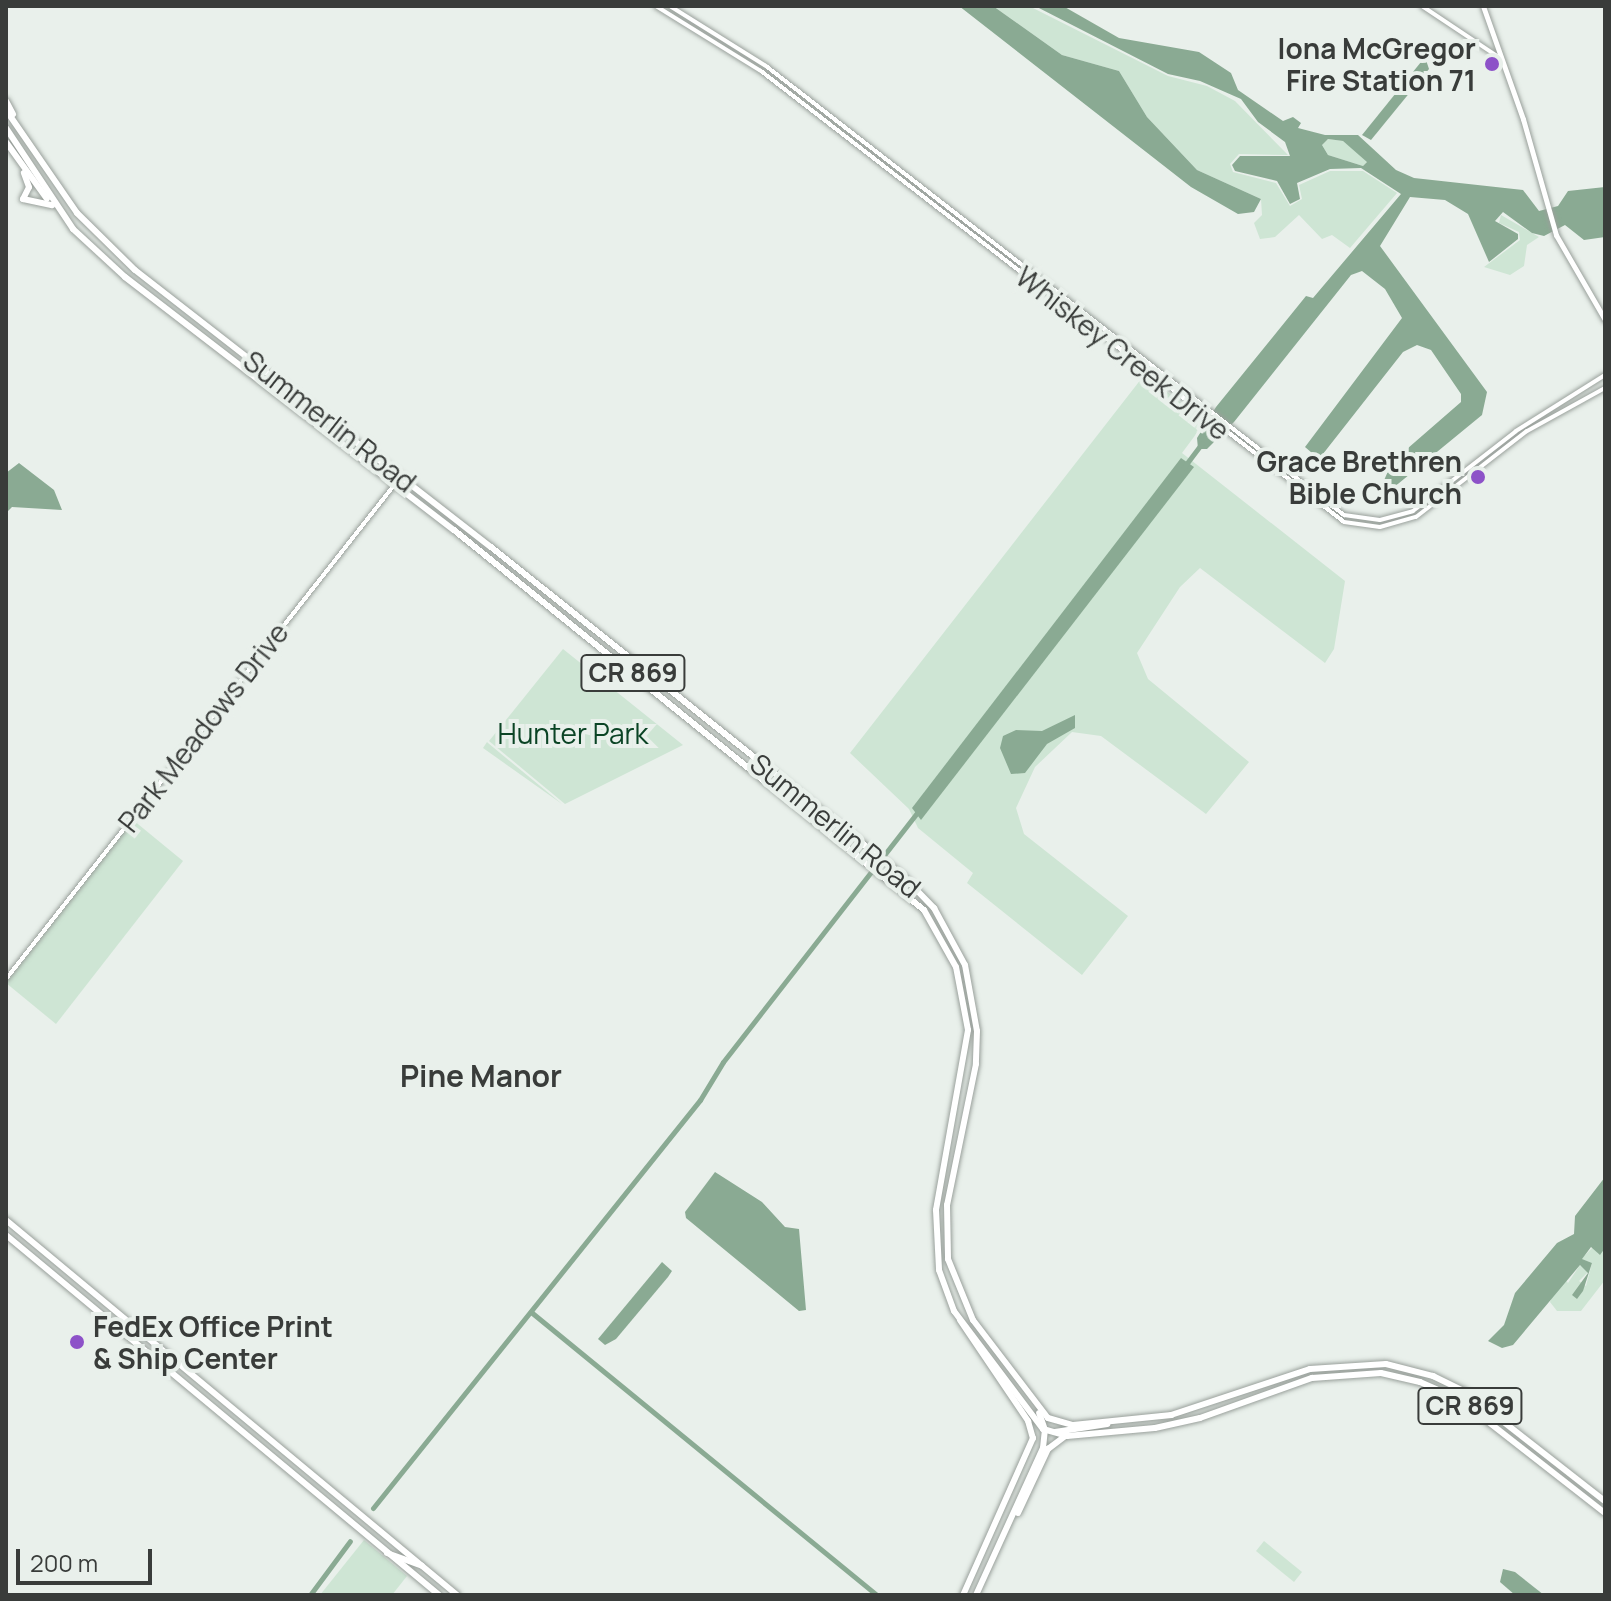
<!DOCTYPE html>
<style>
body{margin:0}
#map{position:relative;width:1611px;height:1601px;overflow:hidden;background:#e9f0eb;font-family:Manrope,sans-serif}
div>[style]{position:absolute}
.green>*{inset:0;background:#cee5d4}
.water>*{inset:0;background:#8aaa93}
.canal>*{height:5px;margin:-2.5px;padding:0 2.5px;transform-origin:2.5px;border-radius:2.5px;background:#8aaa93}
.roads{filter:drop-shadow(0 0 2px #99a09b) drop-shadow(0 0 2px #99a09b)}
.tertiary>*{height:4px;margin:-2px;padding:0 2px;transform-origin:2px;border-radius:2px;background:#fff}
.secondary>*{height:5px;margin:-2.5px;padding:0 2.5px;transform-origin:2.5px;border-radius:2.5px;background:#fff}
.primary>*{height:6px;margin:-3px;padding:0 3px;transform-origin:3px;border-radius:3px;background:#fff}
.dots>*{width:22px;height:22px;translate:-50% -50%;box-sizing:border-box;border:4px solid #e9f0eb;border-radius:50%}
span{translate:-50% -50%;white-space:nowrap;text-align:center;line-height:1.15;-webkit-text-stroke:8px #e9f0eb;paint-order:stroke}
.shield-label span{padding:2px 6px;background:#e9f0eb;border:2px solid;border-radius:6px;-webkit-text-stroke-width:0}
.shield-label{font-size:26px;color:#393c3a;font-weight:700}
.poi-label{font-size:28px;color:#393c3a;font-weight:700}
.right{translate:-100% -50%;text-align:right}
.left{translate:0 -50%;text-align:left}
.street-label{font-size:28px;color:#393c3a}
.park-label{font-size:28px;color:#0b4425}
.neighbourhood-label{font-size:30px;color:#393c3a;font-weight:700}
.frame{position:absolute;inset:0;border:8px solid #393c3a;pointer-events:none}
.scale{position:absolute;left:16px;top:1549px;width:136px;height:36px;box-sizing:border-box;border:4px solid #393c3a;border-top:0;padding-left:10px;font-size:24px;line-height:28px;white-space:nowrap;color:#393c3a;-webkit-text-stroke:6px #e9f0eb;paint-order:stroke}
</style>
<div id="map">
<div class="green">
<i style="clip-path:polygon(993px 6px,1029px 6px,1168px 76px,1207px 86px,1235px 101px,1288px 155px,1239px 154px,1230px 164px,1233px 172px,1276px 183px,1290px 206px,1302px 199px,1299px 185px,1330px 171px,1363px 171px,1397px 193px,1350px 248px,1332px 235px,1322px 239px,1299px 215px,1275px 237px,1260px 239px,1254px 223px,1262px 215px,1261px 199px,1197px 170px,1147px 117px,1119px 71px,1062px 55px)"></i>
<i style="clip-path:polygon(1328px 139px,1343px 141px,1368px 161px,1363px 166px,1328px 155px,1322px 145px)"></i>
<i style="clip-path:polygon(1501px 215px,1539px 237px,1527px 245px,1524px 266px,1510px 275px,1484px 267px,1520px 240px,1519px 232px,1499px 223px)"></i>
<i style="clip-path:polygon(1145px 374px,1205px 422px,1182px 453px,1345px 581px,1334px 649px,1325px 663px,1200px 568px,1180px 587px,1137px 653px,1148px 679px,1249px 762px,1206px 814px,1101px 736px,1072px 732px,1035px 767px,1016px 808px,1024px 834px,1128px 916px,1082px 975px,967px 883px,973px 873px,918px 828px,909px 809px,850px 753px)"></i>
<i style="clip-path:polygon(563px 649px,683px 745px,565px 804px,489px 741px)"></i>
<i style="clip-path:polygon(487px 742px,488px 743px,562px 804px,483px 748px)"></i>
<i style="clip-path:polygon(133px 820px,183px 861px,56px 1024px,6px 983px)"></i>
<i style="clip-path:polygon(1595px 1245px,1605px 1248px,1605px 1280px,1581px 1311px,1557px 1311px,1550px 1302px,1554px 1291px,1565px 1279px,1568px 1283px,1580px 1265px,1588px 1272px,1579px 1281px,1586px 1286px,1592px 1263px,1581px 1259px)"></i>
<i style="clip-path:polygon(364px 1540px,407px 1576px,392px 1595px,320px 1595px)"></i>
<i style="clip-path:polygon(1264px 1541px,1302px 1572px,1294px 1582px,1256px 1551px)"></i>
</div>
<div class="water">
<i style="clip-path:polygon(959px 6px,993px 6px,1062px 55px,1119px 71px,1147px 117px,1197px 170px,1261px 199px,1254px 212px,1238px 214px,1191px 187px)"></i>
<i style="clip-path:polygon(evenodd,1035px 6px,1063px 6px,1119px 38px,1199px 52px,1231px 73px,1238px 90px,1283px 121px,1293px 117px,1301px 123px,1298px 128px,1325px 135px,1358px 135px,1396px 170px,1414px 178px,1523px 190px,1539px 211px,1558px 206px,1568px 191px,1605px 187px,1605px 237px,1584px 240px,1565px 225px,1544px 236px,1532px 233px,1503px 212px,1495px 221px,1518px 234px,1518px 239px,1489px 262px,1468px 214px,1445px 200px,1410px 197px,1380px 246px,1487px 392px,1482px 415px,1393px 488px,1382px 485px,1392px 462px,1461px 402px,1461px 394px,1431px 350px,1417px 345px,1403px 352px,1319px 459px,1305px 447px,1402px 318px,1385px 289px,1362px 271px,1351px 275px,1234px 422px,1207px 449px,1198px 449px,1197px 438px,1216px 407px,1306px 296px,1313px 298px,1401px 194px,1361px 168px,1330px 169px,1297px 183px,1300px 199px,1290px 204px,1277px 181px,1235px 171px,1232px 165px,1240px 156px,1290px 156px,1285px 142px,1258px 122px,1241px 99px,1200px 81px,1168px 74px,1035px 6px,1328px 139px,1343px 141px,1367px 162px,1363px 166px,1328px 155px,1322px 145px,1328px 139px)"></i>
<i style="clip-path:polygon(1425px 57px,1429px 69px,1371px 140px,1362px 135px)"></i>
<i style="clip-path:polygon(1181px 458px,1194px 467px,921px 820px,912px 808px)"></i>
<i style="clip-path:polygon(19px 463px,54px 490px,62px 510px,12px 507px,6px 513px,6px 473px)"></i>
<i style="clip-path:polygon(1075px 715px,1075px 728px,1047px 744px,1025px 773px,1011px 774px,1000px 748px,1003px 736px,1016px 730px,1042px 731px)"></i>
<i style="clip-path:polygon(715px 1172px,762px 1202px,785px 1227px,799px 1229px,806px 1310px,799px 1311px,686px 1218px,685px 1212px)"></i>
<i style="clip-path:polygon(1605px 1177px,1605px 1248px,1600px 1255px,1591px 1247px,1582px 1259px,1592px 1263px,1583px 1291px,1577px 1299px,1572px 1295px,1588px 1273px,1580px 1265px,1513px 1345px,1502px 1348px,1488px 1341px,1504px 1325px,1515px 1293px,1557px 1243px,1574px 1234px,1575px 1216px)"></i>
<i style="clip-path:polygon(662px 1262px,672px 1271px,668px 1277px,616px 1339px,605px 1345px,598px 1339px)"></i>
<i style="clip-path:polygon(1503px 1569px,1515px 1572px,1544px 1595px,1515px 1595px,1500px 1582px)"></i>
</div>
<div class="canal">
<i style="left:1184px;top:467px;width:30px;rotate:-53deg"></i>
<i style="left:531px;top:1312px;width:447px;rotate:39.3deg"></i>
<i style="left:373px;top:1508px;width:523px;rotate:-51.29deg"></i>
<i style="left:700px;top:1100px;width:44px;rotate:-58.8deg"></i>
<i style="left:723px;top:1062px;width:319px;rotate:-52.1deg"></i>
<i style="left:310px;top:1595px;width:67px;rotate:-53.5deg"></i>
</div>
<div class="roads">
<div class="tertiary">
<i style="left:656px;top:6px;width:123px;rotate:31.8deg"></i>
<i style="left:761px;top:71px;width:737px;rotate:37.72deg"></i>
<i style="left:1344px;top:522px;width:36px;rotate:8deg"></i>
<i style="left:1380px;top:527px;width:37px;rotate:-16deg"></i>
<i style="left:1416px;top:517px;width:140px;rotate:-37.8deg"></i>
<i style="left:1527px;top:431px;width:89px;rotate:-28.9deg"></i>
<i style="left:670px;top:6px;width:113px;rotate:32deg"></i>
<i style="left:766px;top:66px;width:732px;rotate:37.84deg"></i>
<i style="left:1344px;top:515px;width:36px;rotate:8deg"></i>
<i style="left:1380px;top:520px;width:34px;rotate:-15deg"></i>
<i style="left:1413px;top:511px;width:130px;rotate:-37.8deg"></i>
<i style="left:1516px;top:431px;width:105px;rotate:-32.2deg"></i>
<i style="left:1422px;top:6px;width:94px;rotate:33.7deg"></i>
<i style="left:6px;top:979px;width:630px;rotate:-51.84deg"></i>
</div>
<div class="secondary">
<i style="left:1483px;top:6px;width:120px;rotate:70.5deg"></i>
<i style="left:1523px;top:119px;width:121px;rotate:74.1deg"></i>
<i style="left:1556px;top:235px;width:98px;rotate:60deg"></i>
</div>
<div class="primary">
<i style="left:6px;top:101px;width:15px;rotate:62deg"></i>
<i style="left:6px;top:110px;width:125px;rotate:55.4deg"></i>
<i style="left:77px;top:213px;width:81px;rotate:44.5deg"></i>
<i style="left:135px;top:270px;width:451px;rotate:37.9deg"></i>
<i style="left:491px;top:547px;width:527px;rotate:38.61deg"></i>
<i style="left:903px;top:876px;width:45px;rotate:45.9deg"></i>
<i style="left:934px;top:908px;width:65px;rotate:61.5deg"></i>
<i style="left:965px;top:965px;width:67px;rotate:79.7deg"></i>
<i style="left:977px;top:1031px;width:33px;rotate:92deg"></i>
<i style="left:976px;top:1064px;width:144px;rotate:101.6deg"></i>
<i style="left:947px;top:1205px;width:54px;rotate:88.9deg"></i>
<i style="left:948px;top:1259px;width:66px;rotate:67.7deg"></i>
<i style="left:973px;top:1320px;width:123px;rotate:52.6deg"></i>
<i style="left:1048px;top:1418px;width:26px;rotate:16deg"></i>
<i style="left:1073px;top:1425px;width:99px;rotate:-5.8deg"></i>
<i style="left:1171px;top:1415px;width:146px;rotate:-18.3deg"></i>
<i style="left:1310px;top:1369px;width:76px;rotate:-3.8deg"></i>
<i style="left:1386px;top:1364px;width:49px;rotate:14.3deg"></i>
<i style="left:1433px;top:1376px;width:34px;rotate:26deg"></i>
<i style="left:1464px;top:1391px;width:179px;rotate:38deg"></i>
<i style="left:6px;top:128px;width:121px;rotate:56.4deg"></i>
<i style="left:73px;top:229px;width:71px;rotate:42.7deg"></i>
<i style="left:125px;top:277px;width:415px;rotate:37.6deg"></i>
<i style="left:454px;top:530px;width:604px;rotate:38.96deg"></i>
<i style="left:924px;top:910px;width:65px;rotate:60.7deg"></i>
<i style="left:956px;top:967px;width:64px;rotate:79.2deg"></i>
<i style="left:968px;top:1030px;width:183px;rotate:100.1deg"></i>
<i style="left:936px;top:1210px;width:60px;rotate:87.1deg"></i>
<i style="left:939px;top:1270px;width:44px;rotate:69.9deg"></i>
<i style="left:954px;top:1311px;width:148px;rotate:53deg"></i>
<i style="left:1043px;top:1429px;width:25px;rotate:16deg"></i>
<i style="left:1067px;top:1436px;width:88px;rotate:-5.2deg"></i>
<i style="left:1155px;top:1428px;width:46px;rotate:-12.5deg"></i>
<i style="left:1200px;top:1418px;width:119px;rotate:-19.7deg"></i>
<i style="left:1312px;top:1378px;width:69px;rotate:-4.1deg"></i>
<i style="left:1381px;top:1373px;width:40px;rotate:13deg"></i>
<i style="left:1420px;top:1382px;width:43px;rotate:23.6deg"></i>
<i style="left:1459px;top:1399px;width:185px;rotate:38deg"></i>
<i style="left:6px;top:142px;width:70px;rotate:54.3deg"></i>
<i style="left:23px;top:199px;width:13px;rotate:-63deg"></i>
<i style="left:29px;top:187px;width:15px;rotate:-110deg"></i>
<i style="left:23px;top:199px;width:30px;rotate:12deg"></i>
<i style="left:6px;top:1220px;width:587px;rotate:39.74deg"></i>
<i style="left:6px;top:1235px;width:563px;rotate:39.74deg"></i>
<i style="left:960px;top:1320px;width:122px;rotate:56deg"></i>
<i style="left:1028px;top:1421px;width:18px;rotate:74deg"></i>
<i style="left:1033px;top:1438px;width:172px;rotate:114deg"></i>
<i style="left:1055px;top:1432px;width:53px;rotate:-8.7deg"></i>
<i style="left:1018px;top:1513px;width:71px;rotate:-64.9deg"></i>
<i style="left:1048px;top:1449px;width:21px;rotate:-37deg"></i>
<i style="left:387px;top:1553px;width:37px;rotate:20deg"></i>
<i style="left:976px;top:1595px;width:162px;rotate:-65.5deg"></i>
<i style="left:1043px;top:1448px;width:18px;rotate:-84deg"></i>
<i style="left:1045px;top:1430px;width:18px;rotate:-109deg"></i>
</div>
</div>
<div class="dots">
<i style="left:1492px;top:64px;background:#8d52c8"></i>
<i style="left:1478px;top:477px;background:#8d52c8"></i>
<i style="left:77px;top:1342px;background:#8d52c8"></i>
</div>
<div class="shield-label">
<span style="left:633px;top:673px">CR 869</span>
<span style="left:1470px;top:1406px">CR 869</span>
</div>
<div class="poi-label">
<span class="right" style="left:1476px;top:64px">Iona McGregor<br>Fire Station 71</span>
<span class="right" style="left:1462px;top:477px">Grace Brethren<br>Bible Church</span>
<span class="left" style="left:93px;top:1342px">FedEx Office Print<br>&amp; Ship Center</span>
</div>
<div class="street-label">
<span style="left:1123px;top:353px;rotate:38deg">Whiskey Creek Drive</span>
<span style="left:330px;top:421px;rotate:38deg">Summerlin Road</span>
<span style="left:203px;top:727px;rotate:-52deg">Park Meadows Drive</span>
<span style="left:836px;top:825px;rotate:39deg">Summerlin Road</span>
</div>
<div class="park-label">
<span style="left:573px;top:733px">Hunter Park</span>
</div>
<div class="neighbourhood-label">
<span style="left:481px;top:1076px">Pine Manor</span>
</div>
<div class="frame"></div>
<div class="scale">200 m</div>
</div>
